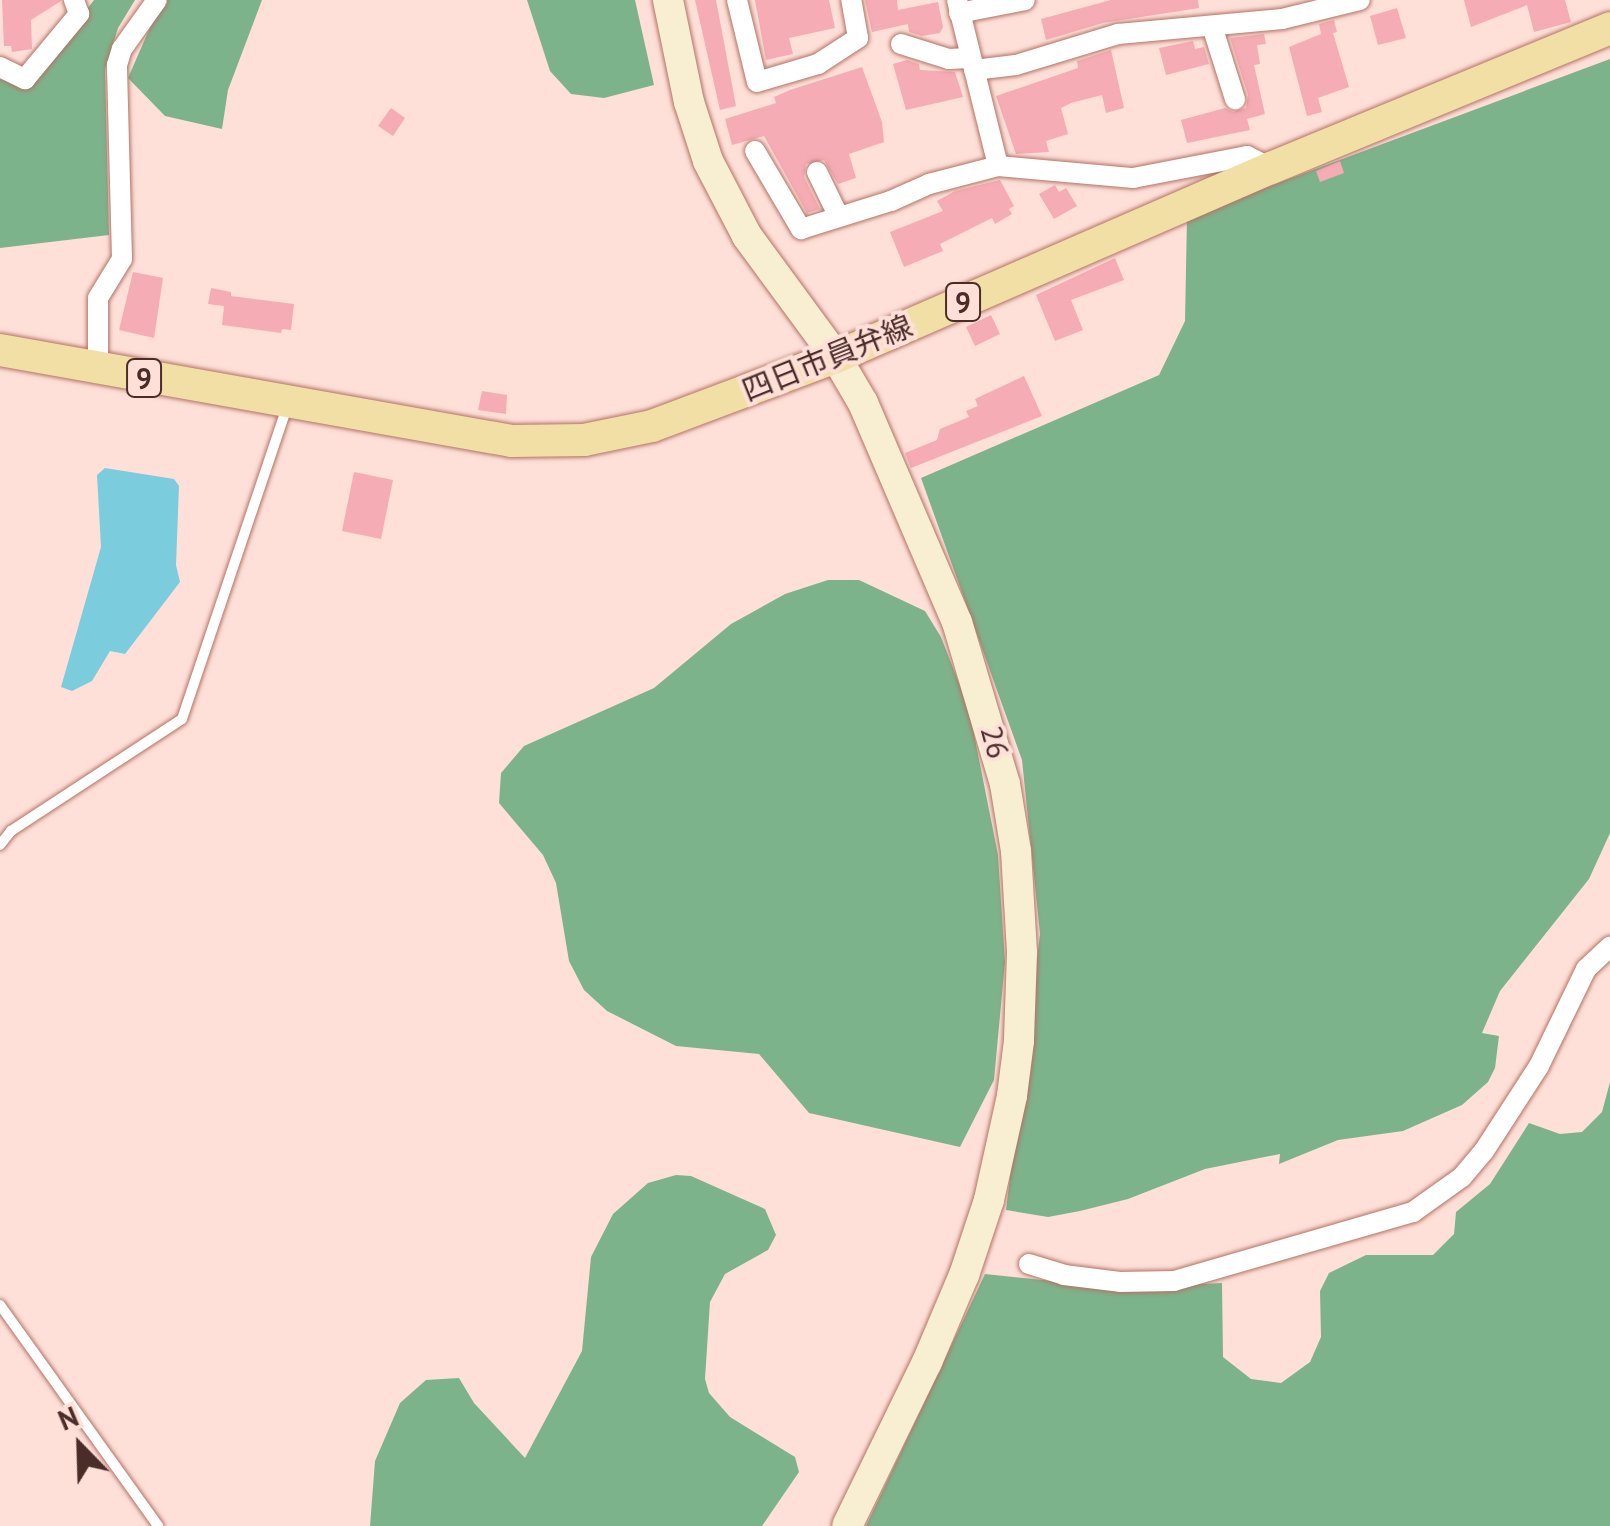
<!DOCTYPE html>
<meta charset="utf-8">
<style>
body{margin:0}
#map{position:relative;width:1610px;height:1526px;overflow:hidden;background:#fee0d9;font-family:"PT Sans","Noto Sans JP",sans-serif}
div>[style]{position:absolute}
.forest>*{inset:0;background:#7db38b}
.water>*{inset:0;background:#7bccdc}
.building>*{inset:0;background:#f6acb4}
.roads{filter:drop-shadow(0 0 2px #b47264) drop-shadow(0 0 2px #b47264)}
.lane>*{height:10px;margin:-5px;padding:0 5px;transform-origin:5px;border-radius:5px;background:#fff}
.street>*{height:20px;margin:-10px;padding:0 10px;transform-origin:10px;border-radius:10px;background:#fff}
.secondary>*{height:30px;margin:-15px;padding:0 15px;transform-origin:15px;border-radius:15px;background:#f8efd2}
.primary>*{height:32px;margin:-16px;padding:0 16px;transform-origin:16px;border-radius:16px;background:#f2dfa6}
span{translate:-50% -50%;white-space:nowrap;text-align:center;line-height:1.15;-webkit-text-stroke:8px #fee0d9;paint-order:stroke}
.shield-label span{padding:2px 8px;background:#fee0d9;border:2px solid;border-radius:8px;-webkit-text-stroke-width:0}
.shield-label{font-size:28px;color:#4a2d28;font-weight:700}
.street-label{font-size:30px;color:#4a2d28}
.north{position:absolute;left:30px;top:1396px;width:100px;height:100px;-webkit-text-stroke:8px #fee0d9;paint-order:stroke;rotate:337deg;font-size:28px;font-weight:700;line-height:40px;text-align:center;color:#4a2d28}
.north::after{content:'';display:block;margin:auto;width:35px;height:45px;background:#4a2d28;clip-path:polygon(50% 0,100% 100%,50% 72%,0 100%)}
</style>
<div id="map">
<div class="forest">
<i style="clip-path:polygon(94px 0,135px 0,118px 28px,105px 69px,109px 235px,0 248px,0 79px,27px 88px)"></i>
<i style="clip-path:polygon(162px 0,262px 0,228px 90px,222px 129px,165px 116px,128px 78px)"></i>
<i style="clip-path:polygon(527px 0,635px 0,654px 85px,604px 98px,571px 94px,550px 71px)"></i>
<i style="clip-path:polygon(1610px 59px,1610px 833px,1589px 879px,1500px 991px,1482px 1033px,1499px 1036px,1495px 1068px,1488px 1082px,1462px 1105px,1403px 1131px,1338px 1140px,1279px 1164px,1280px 1154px,1205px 1169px,1128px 1199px,1080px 1211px,1048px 1217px,1006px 1210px,1040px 934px,1022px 760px,921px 478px,1159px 375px,1185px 321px,1187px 217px)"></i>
<i style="clip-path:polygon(828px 580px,859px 580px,925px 611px,941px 637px,969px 709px,998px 855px,1005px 962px,994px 1080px,960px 1147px,809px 1113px,759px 1054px,676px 1046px,607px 1011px,584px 990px,569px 961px,556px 883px,543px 855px,499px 803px,501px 773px,524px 746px,654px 688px,731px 624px,785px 594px)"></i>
<i style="clip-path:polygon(1610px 1082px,1610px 1526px,866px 1526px,985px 1274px,1121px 1288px,1222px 1283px,1223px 1357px,1251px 1379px,1281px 1383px,1310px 1362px,1321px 1337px,1320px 1291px,1329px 1273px,1366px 1255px,1433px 1255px,1454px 1234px,1456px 1212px,1490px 1184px,1529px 1123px,1560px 1134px,1582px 1132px,1602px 1112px)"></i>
<i style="clip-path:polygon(676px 1175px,691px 1176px,765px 1209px,776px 1235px,768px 1250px,725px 1274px,710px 1302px,705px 1379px,709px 1393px,730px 1417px,795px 1457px,799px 1472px,762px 1526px,370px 1526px,375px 1461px,400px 1403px,426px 1380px,459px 1378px,474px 1403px,525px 1458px,582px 1351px,591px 1257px,613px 1214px,648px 1183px)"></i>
</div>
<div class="water">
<i style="clip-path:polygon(105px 468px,174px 479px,179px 486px,176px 565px,180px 582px,125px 654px,110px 651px,92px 681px,72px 691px,61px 687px,101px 547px,97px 475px)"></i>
</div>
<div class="building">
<i style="clip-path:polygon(2px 0,61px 0,61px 1px,31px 20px,32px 49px,12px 52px,11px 46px,4px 46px)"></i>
<i style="clip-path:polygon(695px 0,716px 0,736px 106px,720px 110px)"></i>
<i style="clip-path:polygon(755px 0,829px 0,835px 28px,789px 38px,793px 54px,766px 60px)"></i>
<i style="clip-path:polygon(865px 0,897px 0,898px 10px,938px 2px,943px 27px,940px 33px,922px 36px,909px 32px,908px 24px,872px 32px)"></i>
<i style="clip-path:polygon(1111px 0,1198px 0,1199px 8px,1103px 23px,1046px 40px,1041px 19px)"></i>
<i style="clip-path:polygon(1464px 0,1565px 0,1571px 22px,1534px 32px,1527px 5px,1471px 27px)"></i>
<i style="clip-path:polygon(1397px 8px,1406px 38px,1378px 45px,1370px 16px)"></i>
<i style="clip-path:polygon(1334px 20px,1337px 32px,1333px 33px,1349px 87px,1318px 98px,1322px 112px,1307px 116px,1289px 47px,1321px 34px,1319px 24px)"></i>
<i style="clip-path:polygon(1264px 34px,1266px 44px,1257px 45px,1260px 64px,1254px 65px,1265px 114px,1247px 119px,1250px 130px,1187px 143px,1181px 120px,1225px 108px,1233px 112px,1246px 108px,1248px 95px,1230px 38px)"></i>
<i style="clip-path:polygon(1193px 41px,1195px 49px,1204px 47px,1209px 64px,1166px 75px,1159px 48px)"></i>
<i style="clip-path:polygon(1111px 50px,1124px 108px,1106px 113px,1102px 95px,1071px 103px,1061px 108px,1068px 134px,1046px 141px,1049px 152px,1016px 154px,996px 96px,1078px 68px,1077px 61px)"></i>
<i style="clip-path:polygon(907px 60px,919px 64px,920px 70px,955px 72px,963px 97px,906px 110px,893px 64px)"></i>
<i style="clip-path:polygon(862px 67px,882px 122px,884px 142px,849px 154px,856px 178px,838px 184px,824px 160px,806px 164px,804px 177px,820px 209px,807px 213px,764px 136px,732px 145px,725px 119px,776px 103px,774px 97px,790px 90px)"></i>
<i style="clip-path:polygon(391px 108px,405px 118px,393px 136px,378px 126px)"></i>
<i style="clip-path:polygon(1340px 161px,1344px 173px,1320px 182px,1316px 171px)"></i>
<i style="clip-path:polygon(1000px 180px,1014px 206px,1009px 209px,1012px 214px,995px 224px,992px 218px,940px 244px,943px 251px,904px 267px,890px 232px,943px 211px,937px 201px,955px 191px)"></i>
<i style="clip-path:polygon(1055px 185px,1059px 192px,1066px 188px,1077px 206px,1054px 219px,1039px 194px)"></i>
<i style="clip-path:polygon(1115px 258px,1124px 280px,1071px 300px,1083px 330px,1055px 341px,1036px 295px)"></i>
<i style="clip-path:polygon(133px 272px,163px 278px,154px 338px,119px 330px)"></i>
<i style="clip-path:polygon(211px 288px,231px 292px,231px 296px,294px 304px,291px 330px,282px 329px,281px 333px,222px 325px,224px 306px,208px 304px)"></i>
<i style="clip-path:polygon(991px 315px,1000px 334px,975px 346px,966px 327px)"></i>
<i style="clip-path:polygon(1024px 376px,1042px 416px,911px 468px,905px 453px,937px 440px,940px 429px,969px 417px,966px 411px,978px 406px,975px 399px)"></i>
<i style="clip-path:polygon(482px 391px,507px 395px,506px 414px,478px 410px)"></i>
<i style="clip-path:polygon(354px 472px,393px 480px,381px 539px,342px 531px)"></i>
</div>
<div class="roads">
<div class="lane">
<i style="left:0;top:845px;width:18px;rotate:-52deg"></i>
<i style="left:11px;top:831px;width:204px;rotate:-33.2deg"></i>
<i style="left:182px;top:719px;width:329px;rotate:-71.4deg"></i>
<i style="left:0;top:1305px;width:272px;rotate:54.4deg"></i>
</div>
<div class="street">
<i style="left:737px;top:0;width:84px;rotate:76.3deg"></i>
<i style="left:757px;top:82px;width:64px;rotate:-16.4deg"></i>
<i style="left:818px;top:64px;width:48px;rotate:-33deg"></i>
<i style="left:858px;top:38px;width:39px;rotate:-100deg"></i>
<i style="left:957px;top:0;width:171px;rotate:76.1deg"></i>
<i style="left:998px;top:166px;width:136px;rotate:5.1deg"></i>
<i style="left:1133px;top:178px;width:116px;rotate:-10.9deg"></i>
<i style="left:1247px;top:156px;width:27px;rotate:27deg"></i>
<i style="left:959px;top:13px;width:67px;rotate:-11.1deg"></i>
<i style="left:1212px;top:26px;width:77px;rotate:72.5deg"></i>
<i style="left:901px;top:44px;width:50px;rotate:17.4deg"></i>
<i style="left:949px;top:59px;width:20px;rotate:-3deg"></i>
<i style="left:0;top:67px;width:28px;rotate:26deg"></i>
<i style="left:25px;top:79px;width:85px;rotate:-50.3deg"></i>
<i style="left:79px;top:14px;width:15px;rotate:-110deg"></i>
<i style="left:974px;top:70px;width:42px;rotate:-6.8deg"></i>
<i style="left:1016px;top:65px;width:107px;rotate:-16.9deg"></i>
<i style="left:1118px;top:34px;width:165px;rotate:-5.2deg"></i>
<i style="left:1282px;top:19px;width:80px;rotate:-13.7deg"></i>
<i style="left:755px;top:151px;width:91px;rotate:59.5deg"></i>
<i style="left:801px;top:229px;width:94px;rotate:-17.3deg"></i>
<i style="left:891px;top:201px;width:42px;rotate:-24.1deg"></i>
<i style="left:929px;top:184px;width:71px;rotate:-14.6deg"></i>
<i style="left:817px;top:172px;width:48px;rotate:64deg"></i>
<i style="left:98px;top:370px;width:72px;rotate:-90deg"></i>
<i style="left:98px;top:298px;width:46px;rotate:-58.4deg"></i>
<i style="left:122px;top:259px;width:194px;rotate:-91.5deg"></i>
<i style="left:117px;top:65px;width:17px;rotate:-73deg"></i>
<i style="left:122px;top:49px;width:60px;rotate:-54.5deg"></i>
<i style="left:1029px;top:1264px;width:37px;rotate:17deg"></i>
<i style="left:1064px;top:1275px;width:56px;rotate:7.1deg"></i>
<i style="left:1120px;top:1282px;width:54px;rotate:-1.1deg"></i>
<i style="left:1174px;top:1281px;width:249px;rotate:-16.1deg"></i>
<i style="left:1413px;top:1212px;width:60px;rotate:-35.5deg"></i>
<i style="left:1462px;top:1177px;width:34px;rotate:-50deg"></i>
<i style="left:1484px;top:1151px;width:101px;rotate:-57.1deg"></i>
<i style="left:1539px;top:1066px;width:108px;rotate:-64.1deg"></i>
<i style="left:1586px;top:969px;width:33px;rotate:-43deg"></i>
</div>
<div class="secondary">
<i style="left:668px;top:0;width:104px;rotate:78.4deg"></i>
<i style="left:689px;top:102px;width:62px;rotate:72.1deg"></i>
<i style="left:708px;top:161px;width:85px;rotate:62.5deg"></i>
<i style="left:747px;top:236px;width:150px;rotate:53.7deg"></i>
<i style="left:836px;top:357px;width:53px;rotate:59.6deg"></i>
<i style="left:863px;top:403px;width:238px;rotate:66.8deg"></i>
<i style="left:957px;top:622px;width:169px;rotate:73.5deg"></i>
<i style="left:1005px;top:784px;width:68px;rotate:80.7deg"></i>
<i style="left:1016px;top:851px;width:102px;rotate:86.6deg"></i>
<i style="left:1022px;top:953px;width:88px;rotate:92deg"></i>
<i style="left:1019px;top:1041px;width:55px;rotate:97.3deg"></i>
<i style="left:1012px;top:1096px;width:107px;rotate:102.5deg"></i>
<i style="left:989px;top:1200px;width:79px;rotate:108.4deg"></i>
<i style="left:964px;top:1275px;width:95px;rotate:113deg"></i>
<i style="left:927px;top:1362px;width:182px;rotate:116deg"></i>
</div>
<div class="primary">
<i style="left:0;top:350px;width:520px;rotate:10.08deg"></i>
<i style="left:512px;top:441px;width:72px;rotate:-0.8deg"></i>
<i style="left:584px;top:440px;width:69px;rotate:-11.6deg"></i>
<i style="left:652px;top:426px;width:197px;rotate:-20.6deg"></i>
<i style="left:836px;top:357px;width:474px;rotate:-23.5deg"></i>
<i style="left:1271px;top:168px;width:367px;rotate:-22.4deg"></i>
</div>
</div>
<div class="shield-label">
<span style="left:963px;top:302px">9</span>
<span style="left:144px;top:378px">9</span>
</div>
<div class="street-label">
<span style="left:827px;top:358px;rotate:-22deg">四日市員弁線</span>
<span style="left:995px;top:742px;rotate:75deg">26</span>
</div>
<div class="north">N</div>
</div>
